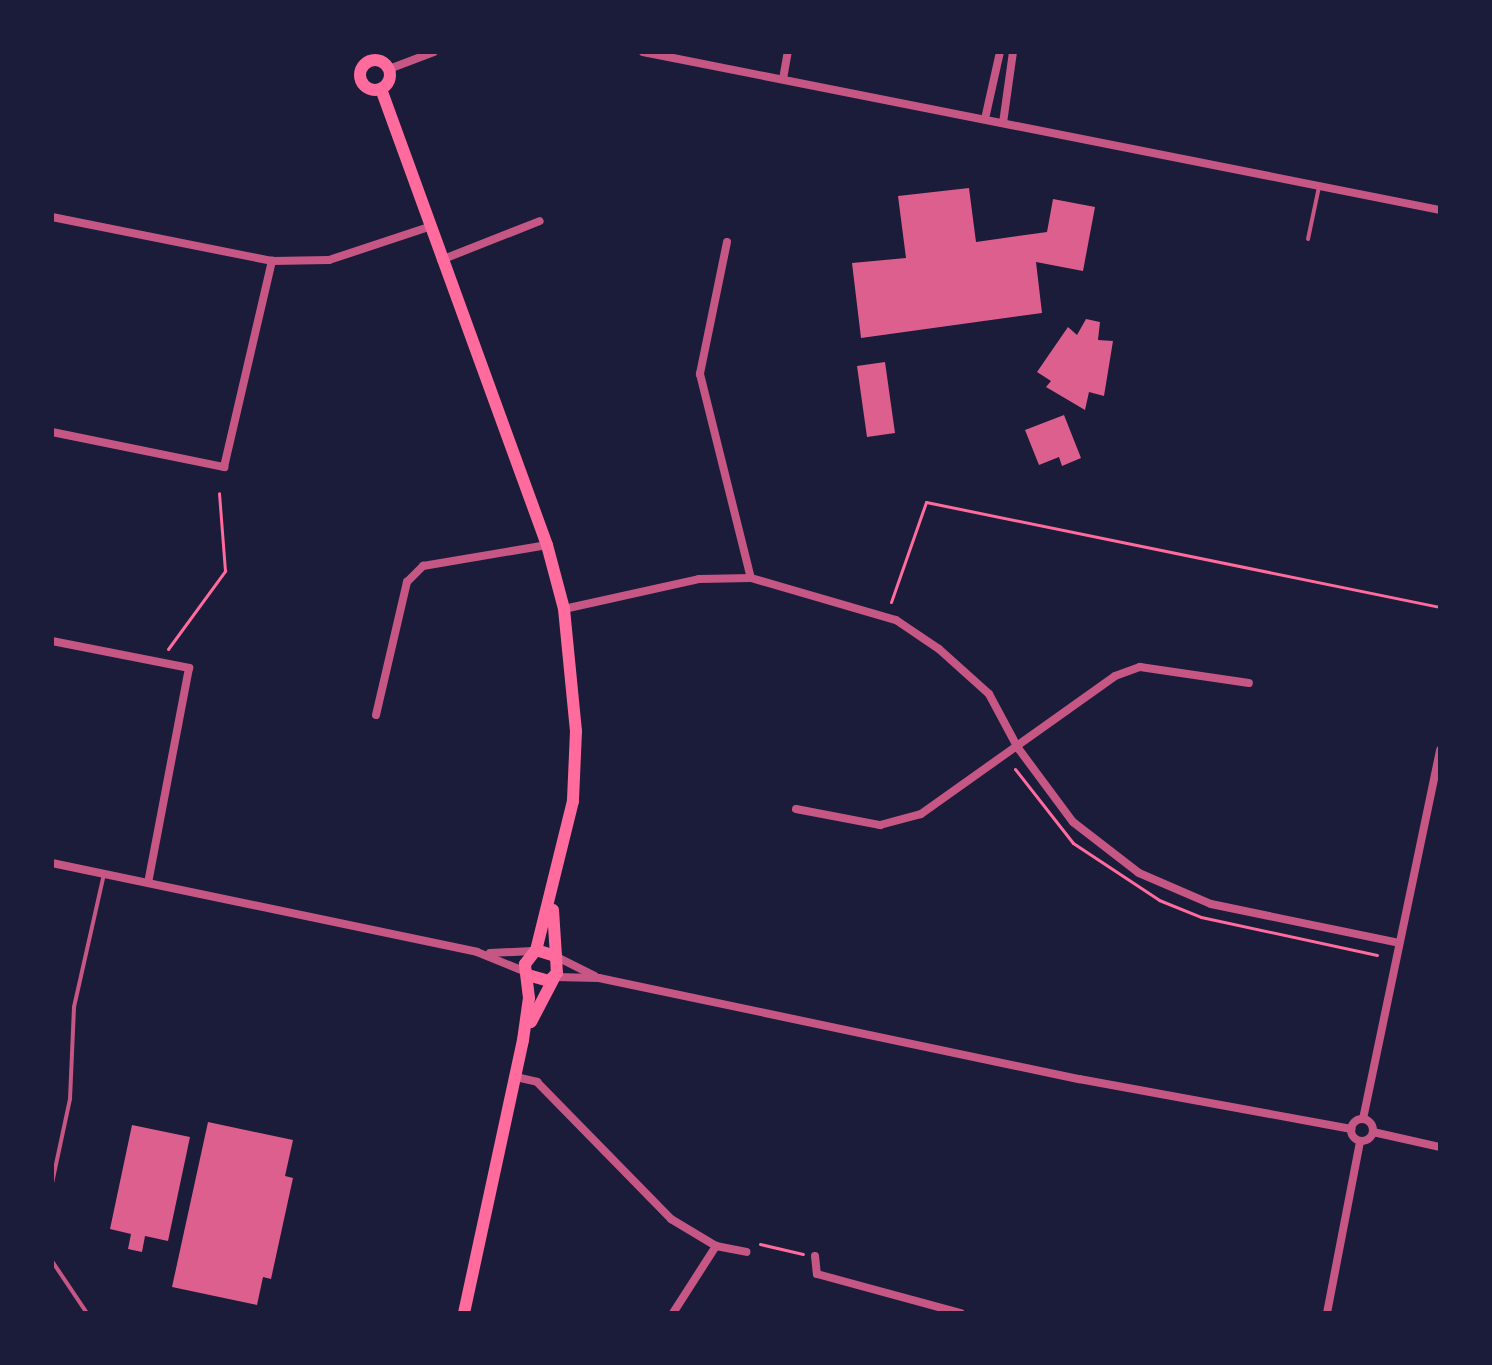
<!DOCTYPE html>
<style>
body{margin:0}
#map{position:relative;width:1492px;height:1365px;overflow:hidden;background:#1b1b3a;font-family:"Exo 2",sans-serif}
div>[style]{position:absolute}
.building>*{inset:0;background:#dd5f8e}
.path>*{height:3px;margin:-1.5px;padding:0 1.5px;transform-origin:1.5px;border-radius:1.5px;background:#ff6b9d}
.service>*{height:4px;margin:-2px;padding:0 2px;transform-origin:2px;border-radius:2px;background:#c65784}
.minor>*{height:8px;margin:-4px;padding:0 4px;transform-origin:4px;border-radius:4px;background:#c65784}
.minor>.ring{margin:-4px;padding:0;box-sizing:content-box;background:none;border:8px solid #c65784;border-radius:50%}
.secondary>*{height:12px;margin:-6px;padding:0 6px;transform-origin:6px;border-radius:6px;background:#ff6b9d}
.secondary>.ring{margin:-6px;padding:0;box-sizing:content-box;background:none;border:12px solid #ff6b9d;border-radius:50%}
span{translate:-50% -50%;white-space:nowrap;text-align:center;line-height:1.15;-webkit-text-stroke:8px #1b1b3a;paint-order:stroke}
.frame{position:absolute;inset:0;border:54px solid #1b1b3a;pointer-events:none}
</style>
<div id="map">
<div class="building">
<i style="clip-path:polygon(969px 188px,976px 242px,1047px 232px,1053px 199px,1095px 207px,1083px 271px,1036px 262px,1042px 313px,861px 338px,852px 263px,906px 258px,898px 196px)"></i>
<i style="clip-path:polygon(1086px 319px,1100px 322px,1098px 340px,1113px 341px,1104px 396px,1089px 392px,1085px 410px,1046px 387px,1051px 381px,1037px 372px,1068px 327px,1077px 335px)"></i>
<i style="clip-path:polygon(885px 362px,895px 433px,867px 437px,857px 366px)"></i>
<i style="clip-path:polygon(1064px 415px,1081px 458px,1062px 466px,1059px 457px,1039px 465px,1025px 430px)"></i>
<i style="clip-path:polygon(208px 1122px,293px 1140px,285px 1176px,293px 1178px,271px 1279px,263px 1277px,257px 1305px,172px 1287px)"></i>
<i style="clip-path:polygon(132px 1125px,190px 1137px,168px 1241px,145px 1236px,142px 1252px,128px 1249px,131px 1234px,110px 1229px)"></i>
</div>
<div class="path">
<i style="left:891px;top:602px;width:106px;rotate:-70.7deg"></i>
<i style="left:926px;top:502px;width:525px;rotate:11.55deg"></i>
<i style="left:168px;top:649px;width:97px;rotate:-53.8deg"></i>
<i style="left:225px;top:571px;width:78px;rotate:-94.4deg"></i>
<i style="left:1015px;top:769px;width:94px;rotate:51.9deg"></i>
<i style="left:1073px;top:843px;width:103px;rotate:33.5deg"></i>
<i style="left:1159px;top:900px;width:45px;rotate:22deg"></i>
<i style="left:1201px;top:917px;width:180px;rotate:12.2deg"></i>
<i style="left:760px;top:1244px;width:44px;rotate:13.1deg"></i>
</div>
<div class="service">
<i style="left:1308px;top:239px;width:53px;rotate:-78.1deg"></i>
<i style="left:52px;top:1183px;width:86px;rotate:-77.9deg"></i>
<i style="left:70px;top:1099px;width:92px;rotate:-87.5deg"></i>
<i style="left:74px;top:1007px;width:136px;rotate:-77.3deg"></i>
<i style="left:52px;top:1261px;width:63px;rotate:56.1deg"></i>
</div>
<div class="minor">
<i style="left:643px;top:52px;width:813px;rotate:11.21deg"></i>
<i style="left:389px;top:69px;width:48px;rotate:-20.7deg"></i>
<i style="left:783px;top:79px;width:27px;rotate:-80deg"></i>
<i style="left:985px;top:119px;width:69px;rotate:-77.4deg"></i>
<i style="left:1003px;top:123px;width:72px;rotate:-82deg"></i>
<i style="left:52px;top:217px;width:224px;rotate:11.3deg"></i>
<i style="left:272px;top:261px;width:57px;rotate:-1deg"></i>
<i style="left:329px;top:260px;width:105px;rotate:-18.3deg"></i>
<i style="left:727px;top:242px;width:135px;rotate:101.6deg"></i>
<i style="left:700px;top:374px;width:210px;rotate:76deg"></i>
<i style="left:441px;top:260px;width:106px;rotate:-21.5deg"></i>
<i style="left:52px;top:432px;width:176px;rotate:11.5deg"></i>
<i style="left:224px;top:467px;width:212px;rotate:-76.9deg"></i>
<i style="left:564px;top:609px;width:138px;rotate:-12.5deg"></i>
<i style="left:699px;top:579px;width:52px;rotate:-1.1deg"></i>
<i style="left:751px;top:578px;width:151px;rotate:16.2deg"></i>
<i style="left:896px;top:620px;width:52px;rotate:34deg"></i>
<i style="left:939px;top:649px;width:67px;rotate:42deg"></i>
<i style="left:989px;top:694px;width:61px;rotate:61.8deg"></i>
<i style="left:1018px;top:748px;width:92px;rotate:53.4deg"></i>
<i style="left:1073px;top:822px;width:83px;rotate:37.7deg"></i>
<i style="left:1139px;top:873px;width:78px;rotate:23.3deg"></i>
<i style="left:1211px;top:904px;width:192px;rotate:11.7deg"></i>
<i style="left:52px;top:641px;width:140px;rotate:11.1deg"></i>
<i style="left:189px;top:668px;width:218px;rotate:100.8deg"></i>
<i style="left:376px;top:715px;width:137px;rotate:-76.9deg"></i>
<i style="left:407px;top:582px;width:23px;rotate:-45deg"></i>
<i style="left:423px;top:566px;width:126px;rotate:-9.6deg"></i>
<i style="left:796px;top:809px;width:86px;rotate:10.8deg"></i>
<i style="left:880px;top:825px;width:42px;rotate:-15deg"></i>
<i style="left:921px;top:814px;width:238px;rotate:-35.4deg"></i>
<i style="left:1115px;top:676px;width:27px;rotate:-20deg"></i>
<i style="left:1140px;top:667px;width:110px;rotate:8.4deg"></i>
<i style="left:52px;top:863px;width:434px;rotate:11.8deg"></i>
<i style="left:477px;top:952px;width:53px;rotate:22.2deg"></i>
<i style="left:490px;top:953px;width:43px;rotate:-2.7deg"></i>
<i style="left:557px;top:957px;width:42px;rotate:26.6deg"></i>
<i style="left:555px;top:977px;width:44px;rotate:1.3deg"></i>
<i style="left:599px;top:978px;width:491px;rotate:11.9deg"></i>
<i style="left:1079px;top:1079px;width:277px;rotate:10.4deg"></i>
<i style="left:516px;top:1077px;width:22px;rotate:13deg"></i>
<i style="left:537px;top:1082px;width:192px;rotate:45.6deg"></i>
<i style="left:671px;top:1219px;width:52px;rotate:31deg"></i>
<i style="left:716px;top:1246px;width:31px;rotate:11deg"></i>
<i class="ring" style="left:1351px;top:1119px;width:14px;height:14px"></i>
<i style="left:1363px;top:1119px;width:377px;rotate:-78.2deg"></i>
<i style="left:1373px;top:1132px;width:69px;rotate:12.6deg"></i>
<i style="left:815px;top:1256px;width:18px;rotate:84deg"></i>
<i style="left:817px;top:1274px;width:149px;rotate:15.2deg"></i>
<i style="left:673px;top:1313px;width:80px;rotate:-57.3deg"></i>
<i style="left:1327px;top:1313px;width:174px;rotate:-79.1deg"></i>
</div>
<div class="secondary">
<i class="ring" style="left:360px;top:60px;width:18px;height:18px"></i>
<i style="left:381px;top:89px;width:485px;rotate:70deg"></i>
<i style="left:547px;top:545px;width:66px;rotate:75.1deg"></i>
<i style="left:564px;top:609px;width:123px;rotate:84.4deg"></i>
<i style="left:576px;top:731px;width:70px;rotate:92.5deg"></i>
<i style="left:573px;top:801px;width:154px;rotate:103.9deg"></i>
<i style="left:553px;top:910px;width:46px;rotate:86.3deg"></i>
<i style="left:531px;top:1022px;width:50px;rotate:-62.4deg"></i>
<i style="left:464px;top:1313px;width:279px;rotate:-77.8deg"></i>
<i style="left:523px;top:1040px;width:42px;rotate:-81.9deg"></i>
<i style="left:529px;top:998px;width:34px;rotate:-97deg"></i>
<i style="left:525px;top:964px;width:18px;rotate:-52deg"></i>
<i style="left:536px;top:950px;width:21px;rotate:17deg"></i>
<i style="left:556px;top:956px;width:17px;rotate:87deg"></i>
<i style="left:557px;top:973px;width:11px;rotate:135deg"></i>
<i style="left:549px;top:981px;width:22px;rotate:-164deg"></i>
</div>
<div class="frame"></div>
</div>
